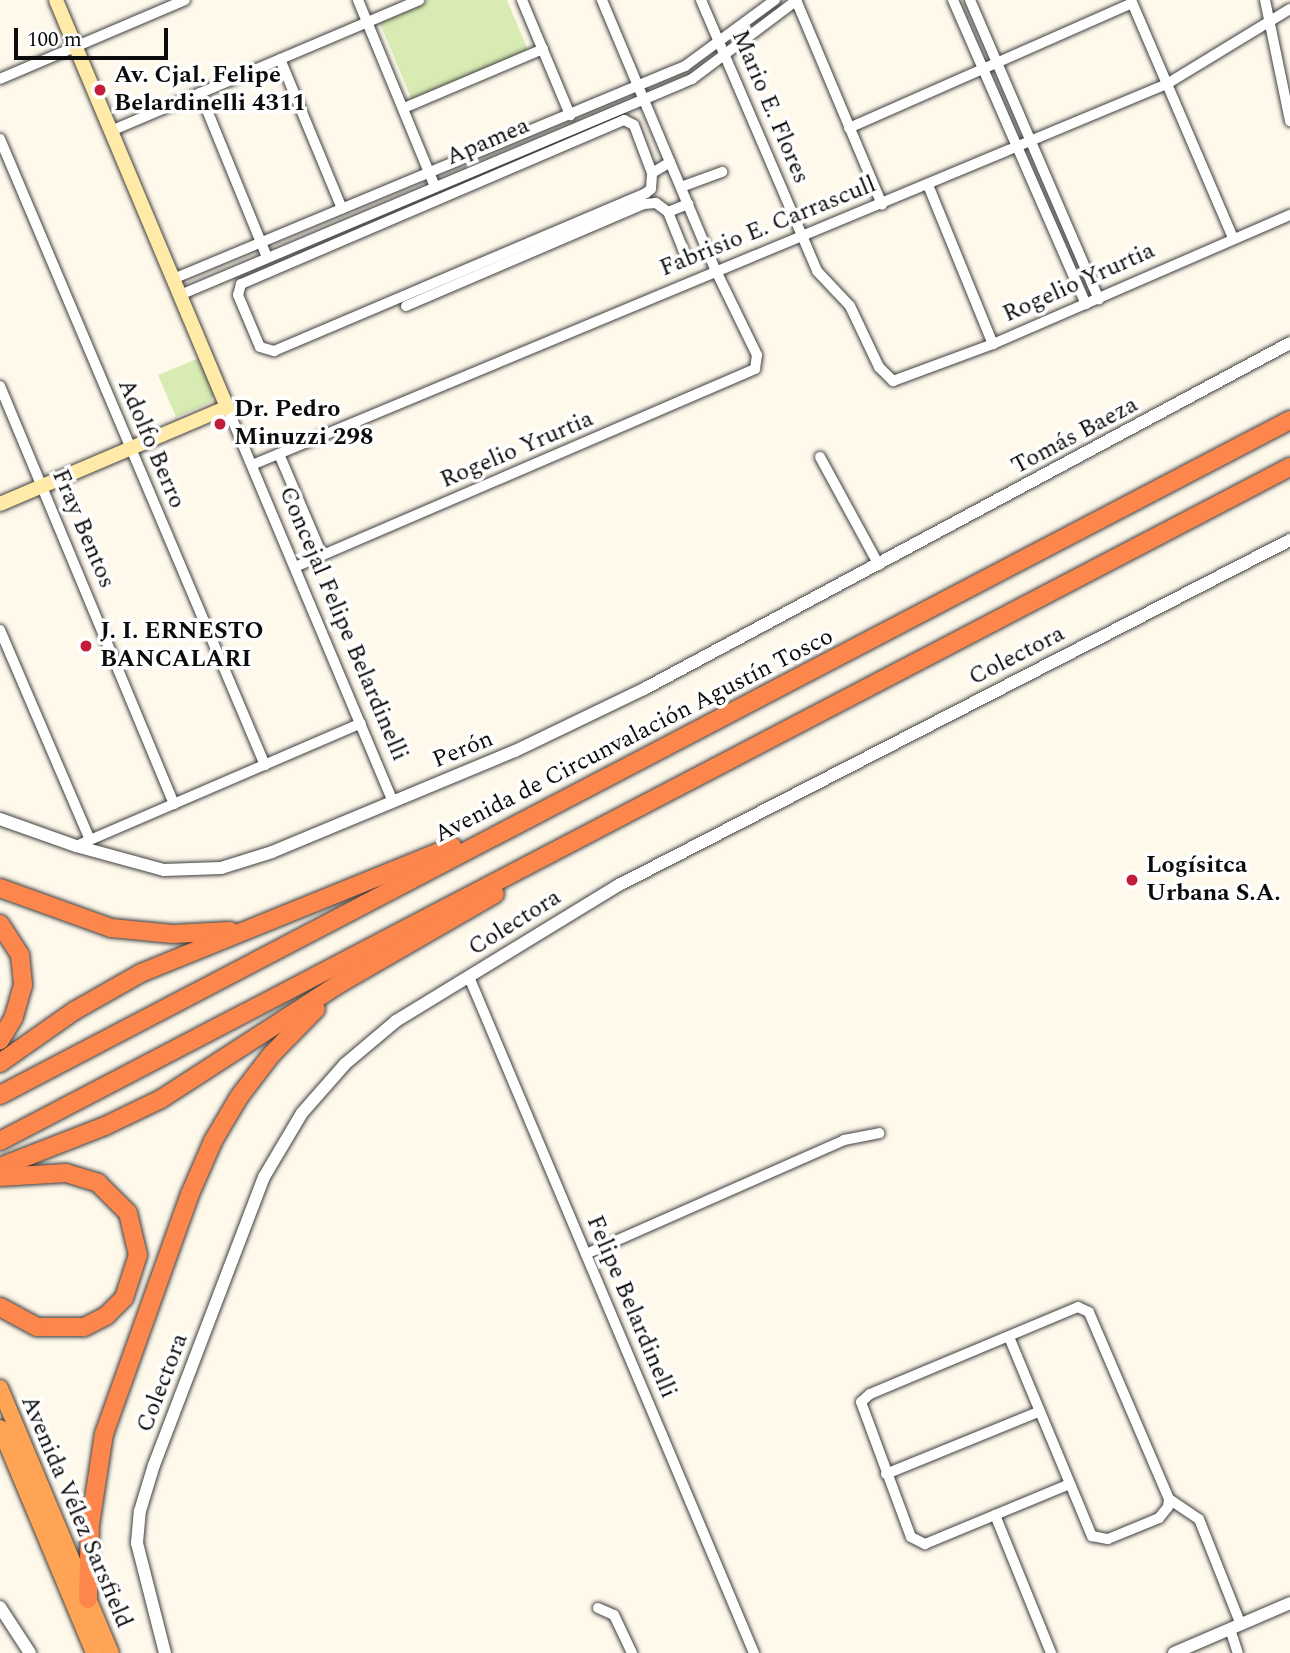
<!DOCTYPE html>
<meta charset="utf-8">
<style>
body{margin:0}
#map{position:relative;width:1290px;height:1653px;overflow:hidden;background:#fff9ec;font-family:Spectral,serif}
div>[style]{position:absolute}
.green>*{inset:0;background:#d8ebb3}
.roads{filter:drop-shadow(0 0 2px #3f3f3f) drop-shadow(0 0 2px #3f3f3f)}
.minor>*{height:10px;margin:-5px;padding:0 5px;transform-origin:5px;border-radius:5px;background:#fff}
.tertiary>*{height:12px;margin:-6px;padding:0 6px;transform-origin:6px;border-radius:6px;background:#fff}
.secondary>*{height:14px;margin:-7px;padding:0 7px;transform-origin:7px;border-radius:7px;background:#ffeaa7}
.trunk>*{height:16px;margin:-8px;padding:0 8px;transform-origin:8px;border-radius:8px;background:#fea454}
.motorway>*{height:18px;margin:-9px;padding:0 9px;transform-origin:9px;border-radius:9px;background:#fc864c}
.dots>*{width:19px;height:19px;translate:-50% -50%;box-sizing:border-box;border:4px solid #fff;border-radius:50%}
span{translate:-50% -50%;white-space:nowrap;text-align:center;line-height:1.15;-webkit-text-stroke:7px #fff;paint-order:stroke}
.poi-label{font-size:24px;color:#0c0c0c;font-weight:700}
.left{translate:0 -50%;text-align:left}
.street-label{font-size:24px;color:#0c0c0c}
.scale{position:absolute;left:14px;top:28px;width:154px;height:32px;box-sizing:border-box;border:4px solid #0c0c0c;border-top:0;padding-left:9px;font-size:21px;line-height:24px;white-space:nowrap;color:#0c0c0c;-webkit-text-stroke:5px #fff;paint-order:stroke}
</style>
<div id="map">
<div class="green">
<i style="clip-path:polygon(428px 0,507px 0,528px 50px,412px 100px,379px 21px)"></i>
<i style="clip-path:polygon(199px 358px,214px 392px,211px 402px,176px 417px,158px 375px)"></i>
</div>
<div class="roads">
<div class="minor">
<i style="left:358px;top:0;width:202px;rotate:67.6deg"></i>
<i style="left:522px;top:0;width:125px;rotate:67.3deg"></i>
<i style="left:701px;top:0;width:295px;rotate:66.8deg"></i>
<i style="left:817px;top:271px;width:48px;rotate:46.7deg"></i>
<i style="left:850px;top:306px;width:68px;rotate:64.6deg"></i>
<i style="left:879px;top:367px;width:20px;rotate:45deg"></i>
<i style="left:893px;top:381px;width:107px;rotate:-20.3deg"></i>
<i style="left:993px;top:344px;width:324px;rotate:-23.5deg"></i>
<i style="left:796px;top:0;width:222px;rotate:67.2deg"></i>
<i style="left:953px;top:0;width:332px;rotate:66.4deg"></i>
<i style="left:970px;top:0;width:326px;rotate:66.7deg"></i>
<i style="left:1131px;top:0;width:259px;rotate:66.8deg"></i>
<i style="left:1265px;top:0;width:124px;rotate:78.3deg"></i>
<i style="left:280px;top:59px;width:162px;rotate:67.5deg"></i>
<i style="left:0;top:79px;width:201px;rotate:-23.1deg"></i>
<i style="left:200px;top:93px;width:177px;rotate:67.8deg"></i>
<i style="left:404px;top:108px;width:151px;rotate:-23deg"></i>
<i style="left:849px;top:128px;width:309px;rotate:-23.8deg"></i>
<i style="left:111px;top:131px;width:335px;rotate:-23deg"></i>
<i style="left:0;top:139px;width:680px;rotate:67.06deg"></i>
<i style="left:652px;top:173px;width:51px;rotate:-110.6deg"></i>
<i style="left:634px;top:125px;width:11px;rotate:-153deg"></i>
<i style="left:624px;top:120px;width:417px;rotate:156.8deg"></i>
<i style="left:241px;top:284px;width:11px;rotate:105deg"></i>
<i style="left:238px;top:295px;width:56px;rotate:67.1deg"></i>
<i style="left:260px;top:347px;width:15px;rotate:16deg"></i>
<i style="left:274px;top:351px;width:404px;rotate:-23deg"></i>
<i style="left:646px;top:193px;width:6px;rotate:-39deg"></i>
<i style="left:651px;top:189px;width:16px;rotate:-86deg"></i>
<i style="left:652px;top:173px;width:21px;rotate:-31deg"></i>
<i style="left:928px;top:185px;width:172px;rotate:67.8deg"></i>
<i style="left:681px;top:187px;width:44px;rotate:-20.1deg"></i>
<i style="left:668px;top:212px;width:22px;rotate:-22deg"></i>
<i style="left:173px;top:279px;width:555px;rotate:-22.59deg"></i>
<i style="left:685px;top:66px;width:112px;rotate:-36.3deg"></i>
<i style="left:180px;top:295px;width:556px;rotate:-22.87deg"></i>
<i style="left:692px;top:79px;width:131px;rotate:-37deg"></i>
<i style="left:406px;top:306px;width:259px;rotate:-23.2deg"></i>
<i style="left:644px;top:204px;width:12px;rotate:-5deg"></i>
<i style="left:656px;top:203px;width:15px;rotate:37deg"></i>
<i style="left:668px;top:212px;width:51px;rotate:68deg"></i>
<i style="left:0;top:386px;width:453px;rotate:67.4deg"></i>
<i style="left:227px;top:407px;width:428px;rotate:67.2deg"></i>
<i style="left:279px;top:454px;width:110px;rotate:66.9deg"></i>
<i style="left:820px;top:457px;width:123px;rotate:61.4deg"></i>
<i style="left:252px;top:465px;width:991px;rotate:-22.61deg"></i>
<i style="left:1167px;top:84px;width:144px;rotate:-31.4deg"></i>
<i style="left:295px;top:567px;width:501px;rotate:-23.29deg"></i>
<i style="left:755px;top:369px;width:14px;rotate:-82deg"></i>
<i style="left:757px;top:355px;width:96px;rotate:-116deg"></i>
<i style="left:715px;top:269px;width:292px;rotate:-112.8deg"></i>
<i style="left:0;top:630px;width:228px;rotate:66.8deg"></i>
<i style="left:76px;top:846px;width:310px;rotate:-23.3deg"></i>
<i style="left:469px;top:977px;width:734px;rotate:67.14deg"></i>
<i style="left:586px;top:1254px;width:282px;rotate:-23.8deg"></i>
<i style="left:844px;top:1140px;width:36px;rotate:-11deg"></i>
<i style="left:1009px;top:1337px;width:216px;rotate:67.4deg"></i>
<i style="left:1092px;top:1536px;width:16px;rotate:11deg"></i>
<i style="left:1108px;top:1539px;width:55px;rotate:-22.4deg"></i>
<i style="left:1159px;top:1518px;width:14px;rotate:-51deg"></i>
<i style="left:1168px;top:1507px;width:8px;rotate:-83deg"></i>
<i style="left:1169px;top:1499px;width:203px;rotate:-113.2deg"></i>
<i style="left:1089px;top:1312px;width:12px;rotate:-156deg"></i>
<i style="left:1078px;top:1307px;width:225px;rotate:157.3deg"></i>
<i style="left:870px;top:1394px;width:12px;rotate:138deg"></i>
<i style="left:861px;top:1402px;width:144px;rotate:69.7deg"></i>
<i style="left:911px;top:1537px;width:16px;rotate:27deg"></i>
<i style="left:925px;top:1544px;width:157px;rotate:-22.5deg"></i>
<i style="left:886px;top:1474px;width:166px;rotate:-22.2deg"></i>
<i style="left:1169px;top:1499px;width:36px;rotate:34deg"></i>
<i style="left:1199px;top:1519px;width:114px;rotate:68.4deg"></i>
<i style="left:995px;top:1515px;width:149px;rotate:67.9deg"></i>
<i style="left:598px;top:1608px;width:17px;rotate:24deg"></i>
<i style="left:614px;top:1615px;width:42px;rotate:64.7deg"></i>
<i style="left:1230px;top:1629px;width:25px;rotate:72deg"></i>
</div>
<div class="tertiary">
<i style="left:0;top:819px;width:81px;rotate:19.6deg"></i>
<i style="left:76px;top:846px;width:91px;rotate:15.3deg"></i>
<i style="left:164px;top:870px;width:57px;rotate:-2deg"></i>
<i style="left:221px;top:868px;width:53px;rotate:-17.4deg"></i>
<i style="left:272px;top:852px;width:263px;rotate:-22.6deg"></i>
<i style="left:515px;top:751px;width:143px;rotate:-25.7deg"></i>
<i style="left:644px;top:689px;width:733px;rotate:-28.17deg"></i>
<i style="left:0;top:1607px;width:55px;rotate:56.9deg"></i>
<i style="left:165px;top:1653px;width:114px;rotate:-104.3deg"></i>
<i style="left:137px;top:1543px;width:32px;rotate:-85deg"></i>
<i style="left:140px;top:1511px;width:48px;rotate:-73.1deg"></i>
<i style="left:154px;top:1465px;width:308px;rotate:-69.1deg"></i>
<i style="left:264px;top:1177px;width:74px;rotate:-59.3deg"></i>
<i style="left:302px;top:1113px;width:65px;rotate:-48.7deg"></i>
<i style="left:345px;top:1064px;width:67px;rotate:-40.1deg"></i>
<i style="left:396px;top:1021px;width:259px;rotate:-31.4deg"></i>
<i style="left:617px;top:886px;width:757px;rotate:-27.21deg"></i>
<i style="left:1174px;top:1653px;width:126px;rotate:-23.3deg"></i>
</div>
<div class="secondary">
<i style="left:0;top:504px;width:247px;rotate:-23.1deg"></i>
<i style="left:227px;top:407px;width:441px;rotate:-112.8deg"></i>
</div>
<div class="trunk">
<i style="left:0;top:1388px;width:287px;rotate:67.3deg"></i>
<i style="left:0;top:1428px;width:244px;rotate:67.3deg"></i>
</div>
<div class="motorway">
<i style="left:0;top:888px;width:118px;rotate:19.8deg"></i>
<i style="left:111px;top:928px;width:62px;rotate:5.5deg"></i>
<i style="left:173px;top:934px;width:57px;rotate:-3deg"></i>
<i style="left:0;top:924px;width:37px;rotate:57deg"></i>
<i style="left:20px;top:955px;width:30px;rotate:84deg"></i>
<i style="left:23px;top:985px;width:33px;rotate:106deg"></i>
<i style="left:14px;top:1017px;width:27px;rotate:121deg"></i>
<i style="left:0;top:1063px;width:90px;rotate:-35.1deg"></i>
<i style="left:74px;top:1011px;width:77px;rotate:-29.6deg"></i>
<i style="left:141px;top:973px;width:336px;rotate:-22.1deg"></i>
<i style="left:0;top:1095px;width:1456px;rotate:-27.62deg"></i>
<i style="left:0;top:1141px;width:1455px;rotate:-27.59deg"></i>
<i style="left:0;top:1167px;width:113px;rotate:-21.3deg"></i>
<i style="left:105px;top:1126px;width:62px;rotate:-25.7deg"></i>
<i style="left:161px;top:1099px;width:212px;rotate:-32.9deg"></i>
<i style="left:339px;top:984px;width:180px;rotate:-30deg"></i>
<i style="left:0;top:1177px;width:66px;rotate:-3.5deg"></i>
<i style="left:66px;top:1173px;width:34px;rotate:17deg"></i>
<i style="left:98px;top:1183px;width:42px;rotate:45deg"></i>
<i style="left:128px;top:1213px;width:43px;rotate:76.6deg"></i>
<i style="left:138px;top:1255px;width:45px;rotate:108deg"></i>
<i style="left:124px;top:1298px;width:25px;rotate:135deg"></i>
<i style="left:106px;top:1316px;width:25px;rotate:153deg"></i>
<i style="left:84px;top:1327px;width:47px;rotate:180deg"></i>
<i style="left:37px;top:1327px;width:42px;rotate:-151.6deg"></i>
<i style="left:88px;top:1599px;width:74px;rotate:-88.5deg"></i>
<i style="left:90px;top:1525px;width:92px;rotate:-81.3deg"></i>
<i style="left:104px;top:1434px;width:255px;rotate:-70.3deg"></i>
<i style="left:190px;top:1194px;width:58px;rotate:-66.5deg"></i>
<i style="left:213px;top:1141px;width:51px;rotate:-59.4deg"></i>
<i style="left:239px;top:1097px;width:53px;rotate:-52.7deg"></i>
<i style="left:271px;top:1055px;width:64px;rotate:-45.6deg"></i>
</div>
</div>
<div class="dots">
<i style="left:100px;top:90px;background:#c41d3b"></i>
<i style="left:220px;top:424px;background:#c41d3b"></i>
<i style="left:86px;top:646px;background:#c41d3b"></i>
<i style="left:1132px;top:880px;background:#c41d3b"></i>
</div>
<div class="poi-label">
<span class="left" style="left:114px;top:90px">Av. Cjal. Felipe<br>Belardinelli 4311</span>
<span class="left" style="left:234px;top:424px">Dr. Pedro<br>Minuzzi 298</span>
<span class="left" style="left:100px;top:646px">J. I. ERNESTO<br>BANCALARI</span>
<span class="left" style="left:1146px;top:880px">Logísitca<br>Urbana S.A.</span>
</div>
<div class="street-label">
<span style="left:770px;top:107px;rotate:67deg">Mario E. Flores</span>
<span style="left:488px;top:142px;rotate:-23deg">Apamea</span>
<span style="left:768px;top:227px;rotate:-22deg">Fabrisio E. Carrascull</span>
<span style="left:1079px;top:283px;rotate:-24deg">Rogelio Yrurtia</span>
<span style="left:1075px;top:436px;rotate:-28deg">Tomás Baeza</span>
<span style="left:151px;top:444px;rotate:67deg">Adolfo Berro</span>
<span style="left:517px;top:450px;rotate:-23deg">Rogelio Yrurtia</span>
<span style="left:83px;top:529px;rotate:67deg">Fray Bentos</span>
<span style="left:343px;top:624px;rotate:67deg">Concejal Felipe Belardinelli</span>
<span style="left:1017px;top:656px;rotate:-27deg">Colectora</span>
<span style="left:634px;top:736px;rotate:-27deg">Avenida de Circunvalación Agustín Tosco</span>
<span style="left:463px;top:750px;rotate:-22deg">Perón</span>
<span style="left:515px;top:923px;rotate:-32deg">Colectora</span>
<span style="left:631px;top:1307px;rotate:67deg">Felipe Belardinelli</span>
<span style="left:163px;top:1383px;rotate:-69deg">Colectora</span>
<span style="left:76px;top:1512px;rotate:67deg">Avenida Vélez Sarsfield</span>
</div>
<div class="scale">100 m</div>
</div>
